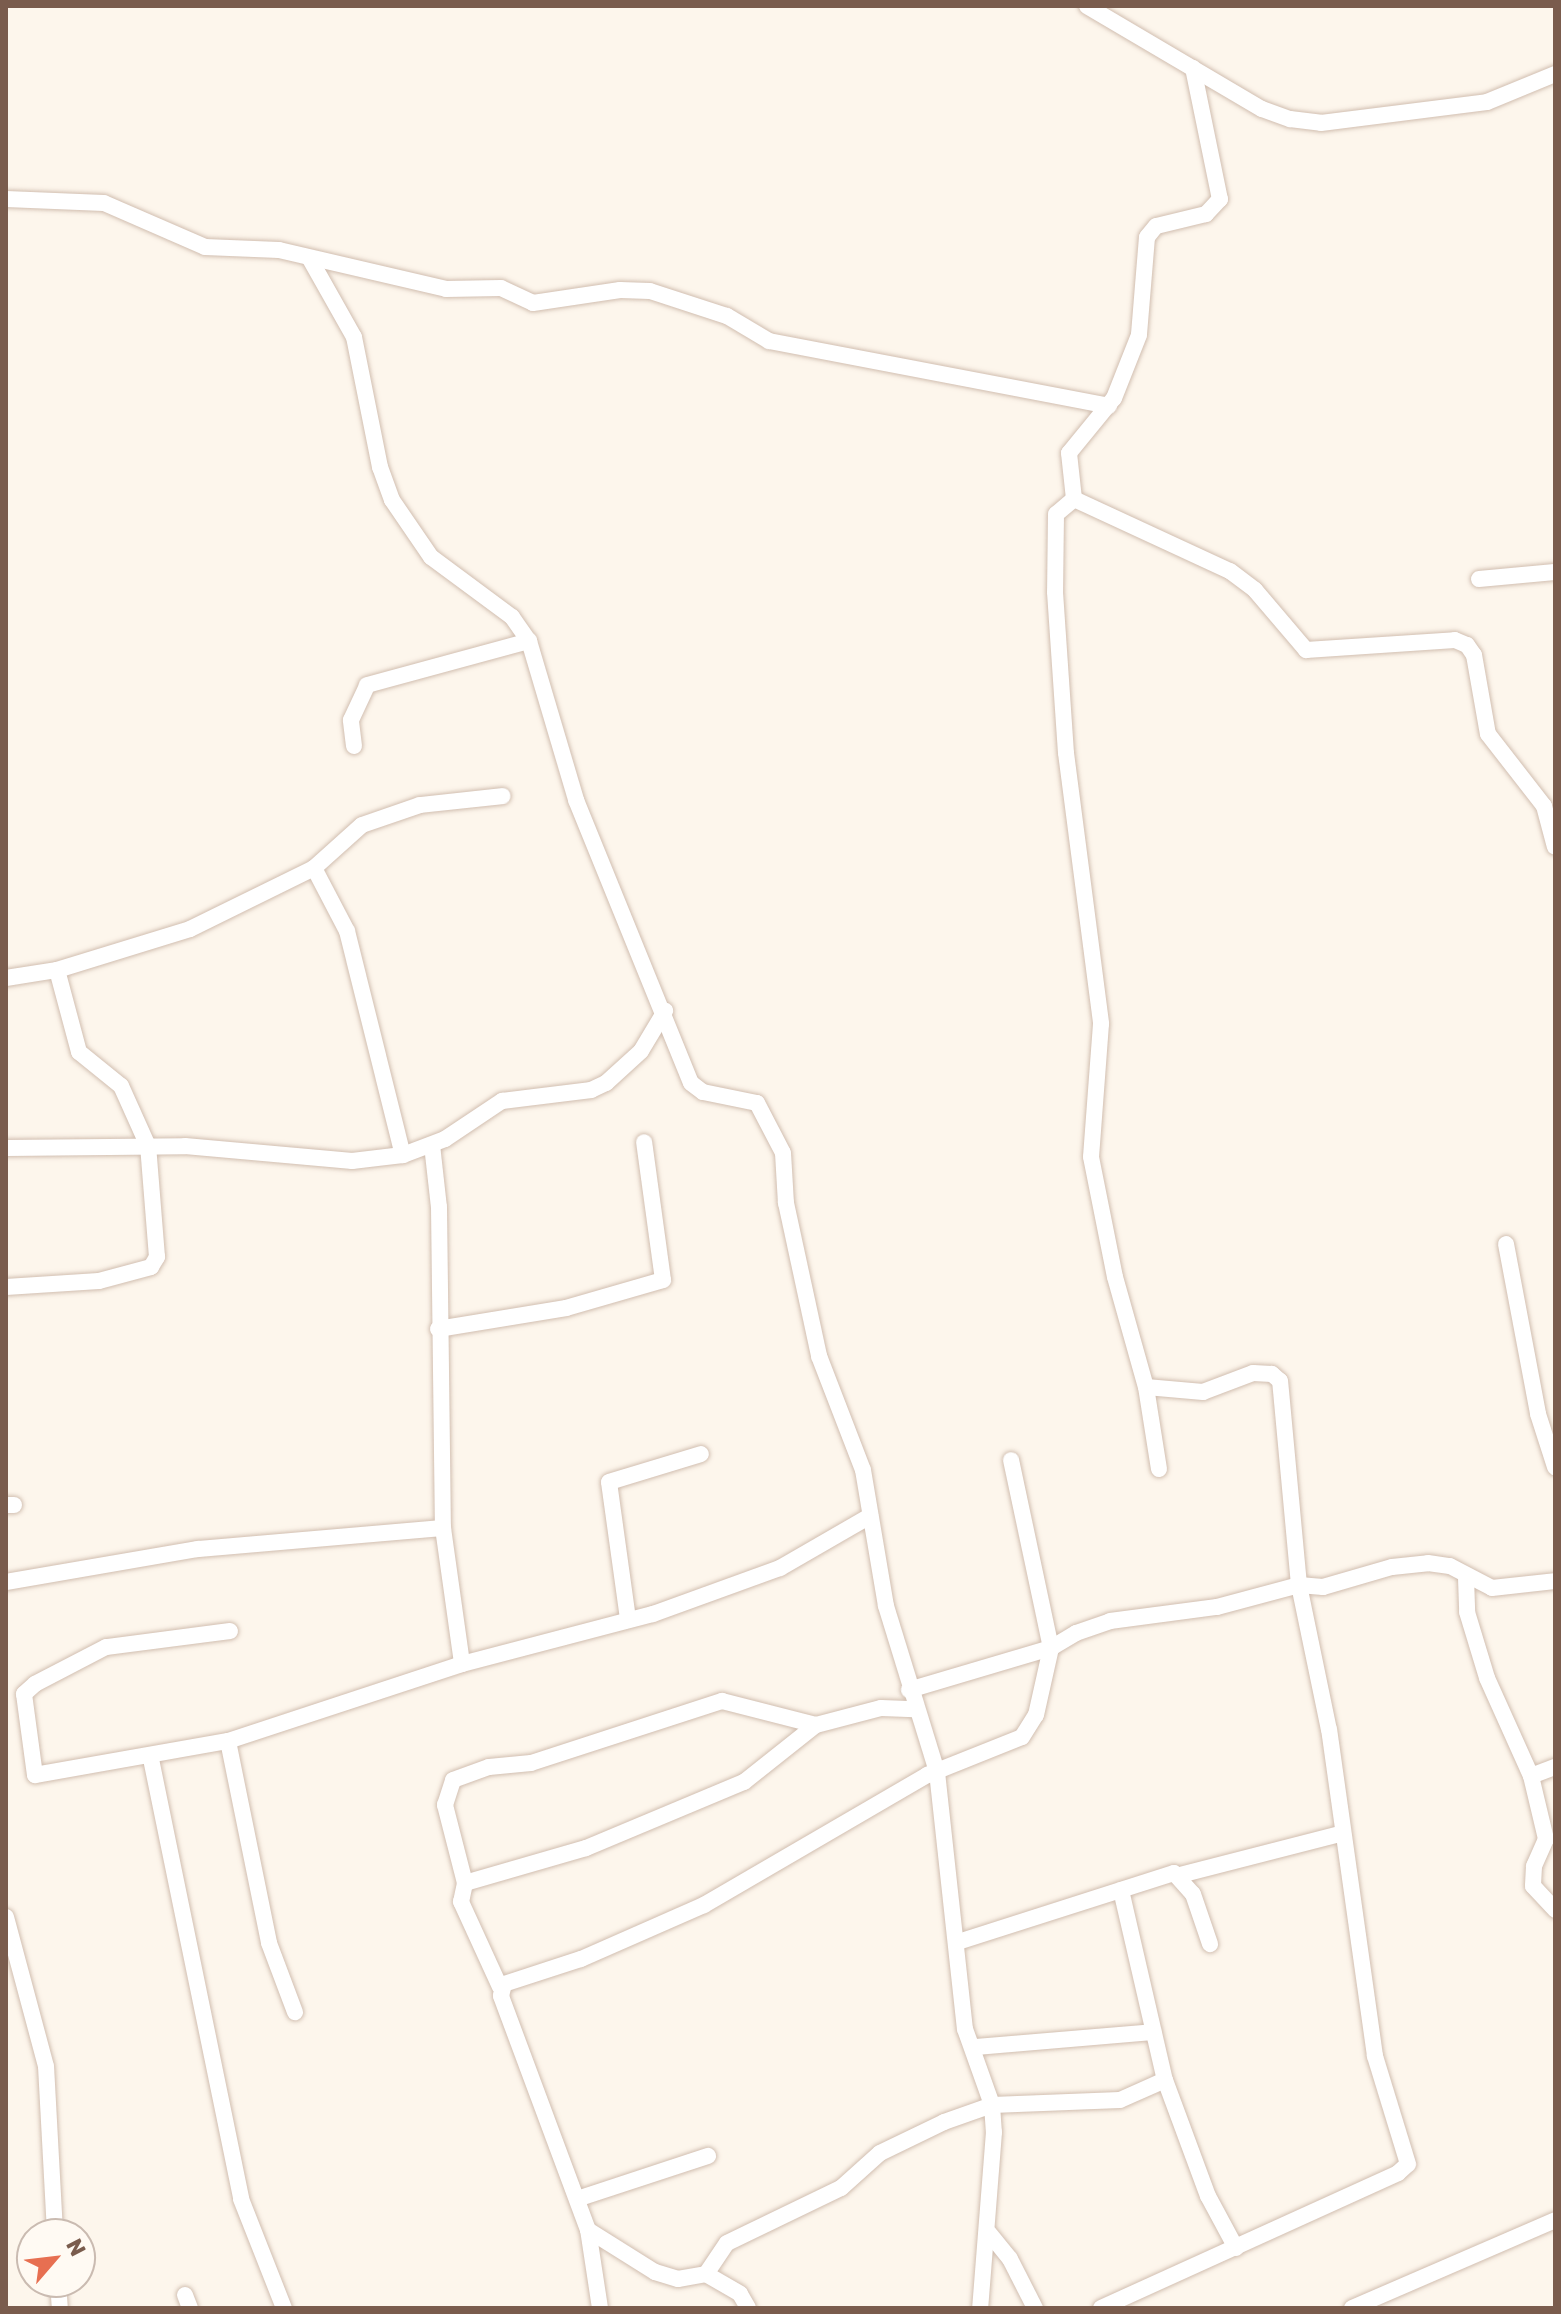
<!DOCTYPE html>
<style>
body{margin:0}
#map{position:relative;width:1561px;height:2314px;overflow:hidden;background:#fdf6ec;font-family:Rubik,sans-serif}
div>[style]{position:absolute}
.roads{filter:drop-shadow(0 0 2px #d1beb0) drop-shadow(0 0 2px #d1beb0)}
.minor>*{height:16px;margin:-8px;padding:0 8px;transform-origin:8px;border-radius:8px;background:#fff}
span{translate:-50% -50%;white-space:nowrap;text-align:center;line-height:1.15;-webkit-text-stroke:8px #fffaf3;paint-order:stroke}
.frame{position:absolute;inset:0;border:8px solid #7a5c4d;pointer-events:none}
.north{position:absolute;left:16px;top:2218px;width:80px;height:80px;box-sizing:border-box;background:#fffaf3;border:2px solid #cabbb1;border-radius:50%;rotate:62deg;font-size:22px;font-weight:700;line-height:32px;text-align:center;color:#7a5c4d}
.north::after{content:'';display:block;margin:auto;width:28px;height:36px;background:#e76f51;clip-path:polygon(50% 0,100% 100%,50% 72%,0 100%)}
</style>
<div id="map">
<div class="roads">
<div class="minor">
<i style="left:1087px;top:6px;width:203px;rotate:30.5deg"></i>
<i style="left:1262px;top:109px;width:30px;rotate:20deg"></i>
<i style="left:1290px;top:119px;width:31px;rotate:7deg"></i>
<i style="left:1321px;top:123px;width:167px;rotate:-7.2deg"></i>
<i style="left:1487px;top:102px;width:74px;rotate:-22.4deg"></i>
<i style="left:1193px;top:68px;width:134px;rotate:78.4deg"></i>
<i style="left:1220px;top:199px;width:21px;rotate:133deg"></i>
<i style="left:1206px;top:214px;width:51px;rotate:166.5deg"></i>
<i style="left:1156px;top:226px;width:14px;rotate:129deg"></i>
<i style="left:1147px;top:237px;width:98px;rotate:94.7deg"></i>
<i style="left:1139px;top:335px;width:68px;rotate:111.6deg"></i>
<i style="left:1114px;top:398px;width:71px;rotate:129.3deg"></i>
<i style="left:1069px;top:453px;width:46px;rotate:83.8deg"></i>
<i style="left:1074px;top:499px;width:172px;rotate:24.8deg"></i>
<i style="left:1230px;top:571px;width:31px;rotate:37deg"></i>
<i style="left:1255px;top:590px;width:79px;rotate:49.6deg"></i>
<i style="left:1306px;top:650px;width:149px;rotate:-3.8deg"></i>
<i style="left:1455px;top:640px;width:13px;rotate:23deg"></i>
<i style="left:1467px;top:645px;width:12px;rotate:55deg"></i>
<i style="left:1474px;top:655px;width:80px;rotate:80deg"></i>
<i style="left:1488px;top:734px;width:91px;rotate:52.1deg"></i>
<i style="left:1544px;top:806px;width:42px;rotate:75deg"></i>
<i style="left:6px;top:199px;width:98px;rotate:2.3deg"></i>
<i style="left:104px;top:203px;width:110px;rotate:23.5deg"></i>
<i style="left:205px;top:247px;width:74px;rotate:2.3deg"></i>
<i style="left:279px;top:250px;width:171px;rotate:13.1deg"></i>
<i style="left:446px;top:289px;width:55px;rotate:-1deg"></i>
<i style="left:501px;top:288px;width:35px;rotate:25deg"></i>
<i style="left:533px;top:303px;width:88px;rotate:-8.5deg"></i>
<i style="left:620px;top:290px;width:30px;rotate:2deg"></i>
<i style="left:650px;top:291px;width:81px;rotate:18deg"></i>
<i style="left:727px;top:316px;width:49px;rotate:30.8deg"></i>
<i style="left:769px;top:341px;width:346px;rotate:10.8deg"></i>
<i style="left:310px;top:259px;width:90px;rotate:60.6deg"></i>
<i style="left:354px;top:337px;width:133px;rotate:78.7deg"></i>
<i style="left:380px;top:467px;width:35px;rotate:70deg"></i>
<i style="left:392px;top:500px;width:69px;rotate:55.6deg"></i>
<i style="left:431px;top:557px;width:101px;rotate:36.5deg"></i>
<i style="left:512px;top:617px;width:29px;rotate:55deg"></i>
<i style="left:529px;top:641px;width:166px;rotate:73.5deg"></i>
<i style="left:576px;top:800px;width:305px;rotate:67.9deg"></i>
<i style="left:691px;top:1083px;width:15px;rotate:37deg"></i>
<i style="left:703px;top:1092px;width:55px;rotate:11.5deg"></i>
<i style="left:757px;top:1103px;width:56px;rotate:62.5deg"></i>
<i style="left:783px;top:1153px;width:50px;rotate:86.6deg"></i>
<i style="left:786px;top:1203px;width:157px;rotate:77.8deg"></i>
<i style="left:819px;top:1356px;width:122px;rotate:68.9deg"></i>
<i style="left:863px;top:1470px;width:138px;rotate:80.4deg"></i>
<i style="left:886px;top:1606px;width:174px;rotate:72.9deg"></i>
<i style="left:937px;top:1772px;width:259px;rotate:83.8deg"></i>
<i style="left:965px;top:2029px;width:81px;rotate:70.4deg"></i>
<i style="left:992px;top:2105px;width:27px;rotate:86deg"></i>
<i style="left:994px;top:2132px;width:177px;rotate:94.5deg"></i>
<i style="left:1074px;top:499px;width:23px;rotate:140deg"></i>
<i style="left:1056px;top:514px;width:78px;rotate:90.7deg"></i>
<i style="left:1055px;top:592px;width:161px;rotate:86.1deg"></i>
<i style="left:1066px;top:753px;width:273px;rotate:82.6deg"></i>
<i style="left:1101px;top:1024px;width:133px;rotate:94.3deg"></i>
<i style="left:1091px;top:1157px;width:122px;rotate:78.7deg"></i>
<i style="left:1115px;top:1277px;width:114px;rotate:74.3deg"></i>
<i style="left:1146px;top:1387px;width:83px;rotate:81deg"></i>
<i style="left:1479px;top:579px;width:76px;rotate:-5.3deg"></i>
<i style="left:354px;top:746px;width:26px;rotate:-97deg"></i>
<i style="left:351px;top:720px;width:38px;rotate:-65deg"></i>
<i style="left:367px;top:685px;width:168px;rotate:-15.2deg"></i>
<i style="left:314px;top:868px;width:71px;rotate:62.4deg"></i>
<i style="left:347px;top:931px;width:231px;rotate:76deg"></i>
<i style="left:6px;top:978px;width:52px;rotate:-8.9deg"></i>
<i style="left:57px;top:970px;width:139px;rotate:-17.1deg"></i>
<i style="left:190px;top:929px;width:138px;rotate:-26.2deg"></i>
<i style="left:314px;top:868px;width:64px;rotate:-41.9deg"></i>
<i style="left:362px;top:825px;width:61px;rotate:-19deg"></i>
<i style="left:420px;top:805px;width:83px;rotate:-6.2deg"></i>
<i style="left:432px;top:1145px;width:62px;rotate:83.6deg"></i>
<i style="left:439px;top:1207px;width:321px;rotate:89.3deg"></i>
<i style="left:443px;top:1528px;width:137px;rotate:82deg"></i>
<i style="left:6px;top:1148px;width:179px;rotate:-0.6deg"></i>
<i style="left:185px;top:1146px;width:168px;rotate:5.1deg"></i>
<i style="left:352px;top:1161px;width:51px;rotate:-6.7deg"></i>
<i style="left:403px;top:1155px;width:45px;rotate:-20.9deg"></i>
<i style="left:445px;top:1139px;width:69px;rotate:-33.7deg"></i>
<i style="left:502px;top:1101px;width:90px;rotate:-7deg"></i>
<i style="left:591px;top:1090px;width:17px;rotate:-25deg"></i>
<i style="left:606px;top:1083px;width:47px;rotate:-42.4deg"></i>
<i style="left:641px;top:1051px;width:47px;rotate:-59deg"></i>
<i style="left:1506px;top:1244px;width:173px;rotate:79.3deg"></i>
<i style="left:1538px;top:1414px;width:56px;rotate:72.2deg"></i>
<i style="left:6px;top:1287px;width:93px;rotate:-3.7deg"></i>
<i style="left:99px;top:1281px;width:54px;rotate:-15.1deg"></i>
<i style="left:151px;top:1267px;width:12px;rotate:-59deg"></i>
<i style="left:157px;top:1257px;width:111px;rotate:-94.6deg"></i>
<i style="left:148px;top:1146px;width:66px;rotate:-114.2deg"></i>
<i style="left:121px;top:1086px;width:54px;rotate:-141deg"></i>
<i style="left:79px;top:1052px;width:85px;rotate:-105deg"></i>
<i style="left:438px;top:1329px;width:130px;rotate:-9.3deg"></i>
<i style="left:566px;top:1308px;width:101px;rotate:-16.1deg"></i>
<i style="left:663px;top:1280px;width:139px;rotate:-97.8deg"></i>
<i style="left:6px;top:1505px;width:8px"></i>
<i style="left:1466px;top:1578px;width:34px;rotate:88deg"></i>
<i style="left:1467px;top:1612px;width:69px;rotate:73.1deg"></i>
<i style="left:1487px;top:1678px;width:107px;rotate:65.8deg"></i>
<i style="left:1531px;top:1776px;width:65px;rotate:76.6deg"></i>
<i style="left:1546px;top:1839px;width:30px;rotate:114deg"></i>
<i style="left:1534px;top:1866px;width:20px;rotate:93deg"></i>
<i style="left:1533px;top:1886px;width:33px;rotate:47deg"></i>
<i style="left:6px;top:1582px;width:195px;rotate:-9.8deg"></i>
<i style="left:198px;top:1549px;width:246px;rotate:-4.9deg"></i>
<i style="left:628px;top:1619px;width:138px;rotate:-97.9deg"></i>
<i style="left:609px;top:1482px;width:96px;rotate:-16.9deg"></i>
<i style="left:230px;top:1631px;width:125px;rotate:172.6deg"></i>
<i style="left:106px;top:1647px;width:80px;rotate:152.5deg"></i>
<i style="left:35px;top:1684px;width:15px;rotate:138deg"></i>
<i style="left:24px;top:1694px;width:82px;rotate:82.3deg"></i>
<i style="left:35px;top:1775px;width:196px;rotate:-10deg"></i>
<i style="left:228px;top:1741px;width:246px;rotate:-18.2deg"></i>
<i style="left:462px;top:1664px;width:197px;rotate:-14.7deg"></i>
<i style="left:653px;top:1614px;width:135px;rotate:-19.9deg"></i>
<i style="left:780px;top:1568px;width:104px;rotate:-30deg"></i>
<i style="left:909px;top:1690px;width:148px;rotate:-16.5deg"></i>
<i style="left:1051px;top:1648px;width:192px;rotate:-102deg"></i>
<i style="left:228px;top:1741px;width:206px;rotate:78.5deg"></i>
<i style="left:269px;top:1943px;width:74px;rotate:69.4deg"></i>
<i style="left:151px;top:1759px;width:449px;rotate:78.4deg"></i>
<i style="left:241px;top:2199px;width:117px;rotate:68.5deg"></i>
<i style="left:1531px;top:1776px;width:26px;rotate:-21deg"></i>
<i style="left:1180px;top:1875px;width:165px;rotate:-14.4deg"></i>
<i style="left:465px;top:1883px;width:81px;rotate:-104.4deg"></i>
<i style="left:445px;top:1805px;width:26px;rotate:-72deg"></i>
<i style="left:453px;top:1780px;width:38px;rotate:-20deg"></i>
<i style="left:489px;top:1767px;width:42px;rotate:-5.4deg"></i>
<i style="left:531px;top:1763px;width:201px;rotate:-18deg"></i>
<i style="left:722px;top:1701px;width:97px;rotate:14.3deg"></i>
<i style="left:1121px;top:1890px;width:195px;rotate:77deg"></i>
<i style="left:1165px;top:2080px;width:124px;rotate:69.7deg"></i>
<i style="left:1208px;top:2196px;width:59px;rotate:61.7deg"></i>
<i style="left:6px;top:1917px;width:154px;rotate:75deg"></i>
<i style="left:46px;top:2066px;width:168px;rotate:86.9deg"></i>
<i style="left:958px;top:1942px;width:227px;rotate:-17.7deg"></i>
<i style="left:1174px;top:1873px;width:28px;rotate:48deg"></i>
<i style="left:1193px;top:1894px;width:53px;rotate:71.2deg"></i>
<i style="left:500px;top:1987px;width:94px;rotate:-114.6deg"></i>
<i style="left:461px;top:1902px;width:19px;rotate:-78deg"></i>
<i style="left:465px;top:1883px;width:126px;rotate:-16.1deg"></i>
<i style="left:586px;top:1848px;width:171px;rotate:-22.7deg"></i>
<i style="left:744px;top:1782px;width:92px;rotate:-38.4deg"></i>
<i style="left:816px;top:1725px;width:67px;rotate:-14.7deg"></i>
<i style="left:881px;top:1708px;width:34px;rotate:2deg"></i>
<i style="left:975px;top:2047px;width:179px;rotate:-4.8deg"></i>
<i style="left:577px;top:2199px;width:138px;rotate:-18.2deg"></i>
<i style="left:588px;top:2230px;width:79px;rotate:32.1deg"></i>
<i style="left:655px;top:2272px;width:24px;rotate:17deg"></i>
<i style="left:678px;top:2279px;width:28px;rotate:-10deg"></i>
<i style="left:706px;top:2274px;width:39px;rotate:30deg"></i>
<i style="left:740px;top:2294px;width:16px;rotate:60deg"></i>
<i style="left:989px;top:2233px;width:33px;rotate:51deg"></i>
<i style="left:1010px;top:2259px;width:55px;rotate:63deg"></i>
<i style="left:706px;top:2274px;width:37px;rotate:-56deg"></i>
<i style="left:727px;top:2243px;width:127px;rotate:-25.8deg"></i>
<i style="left:841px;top:2188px;width:52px;rotate:-41.9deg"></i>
<i style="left:880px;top:2153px;width:71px;rotate:-25.8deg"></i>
<i style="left:944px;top:2122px;width:51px;rotate:-19.5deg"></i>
<i style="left:992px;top:2105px;width:128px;rotate:-2.2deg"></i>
<i style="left:1120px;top:2100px;width:49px;rotate:-24deg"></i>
<i style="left:58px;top:2282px;width:26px;rotate:86deg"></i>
<i style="left:185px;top:2295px;width:14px;rotate:69deg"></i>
<i style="left:600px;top:2308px;width:79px;rotate:-98.7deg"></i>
<i style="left:588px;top:2230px;width:250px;rotate:-110.4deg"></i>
<i style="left:501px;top:1996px;width:12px;rotate:-76deg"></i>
<i style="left:504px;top:1984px;width:81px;rotate:-18deg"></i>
<i style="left:581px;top:1959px;width:134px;rotate:-23.7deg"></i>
<i style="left:704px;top:1905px;width:258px;rotate:-30.2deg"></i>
<i style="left:927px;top:1775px;width:102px;rotate:-21.8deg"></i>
<i style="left:1022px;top:1737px;width:26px;rotate:-58deg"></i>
<i style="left:1036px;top:1715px;width:69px;rotate:-77.4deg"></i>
<i style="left:1051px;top:1648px;width:29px;rotate:-31deg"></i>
<i style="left:1076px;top:1633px;width:36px;rotate:-19deg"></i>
<i style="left:1110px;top:1621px;width:108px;rotate:-7.5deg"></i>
<i style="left:1217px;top:1607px;width:85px;rotate:-15deg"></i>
<i style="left:1299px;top:1585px;width:24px;rotate:5deg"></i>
<i style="left:1323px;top:1587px;width:72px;rotate:-16.2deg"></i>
<i style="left:1392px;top:1567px;width:36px;rotate:-6deg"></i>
<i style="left:1428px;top:1563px;width:22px;rotate:8deg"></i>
<i style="left:1450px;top:1566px;width:47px;rotate:27.6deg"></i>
<i style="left:1492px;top:1588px;width:63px;rotate:-6.3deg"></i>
<i style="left:1101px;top:2308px;width:326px;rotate:-24.4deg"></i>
<i style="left:1398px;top:2173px;width:13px;rotate:-42deg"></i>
<i style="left:1408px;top:2164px;width:113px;rotate:-107deg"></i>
<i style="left:1375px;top:2056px;width:329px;rotate:-98deg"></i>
<i style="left:1329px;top:1730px;width:148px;rotate:-101.7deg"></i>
<i style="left:1299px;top:1585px;width:205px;rotate:-95.3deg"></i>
<i style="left:1280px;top:1381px;width:11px;rotate:-139deg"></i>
<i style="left:1272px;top:1374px;width:19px;rotate:-177deg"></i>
<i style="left:1253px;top:1373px;width:53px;rotate:159.2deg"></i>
<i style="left:1203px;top:1392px;width:57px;rotate:-175deg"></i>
<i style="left:1352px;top:2308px;width:221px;rotate:-23.4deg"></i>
</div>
</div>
<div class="frame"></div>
<div class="north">N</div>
</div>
